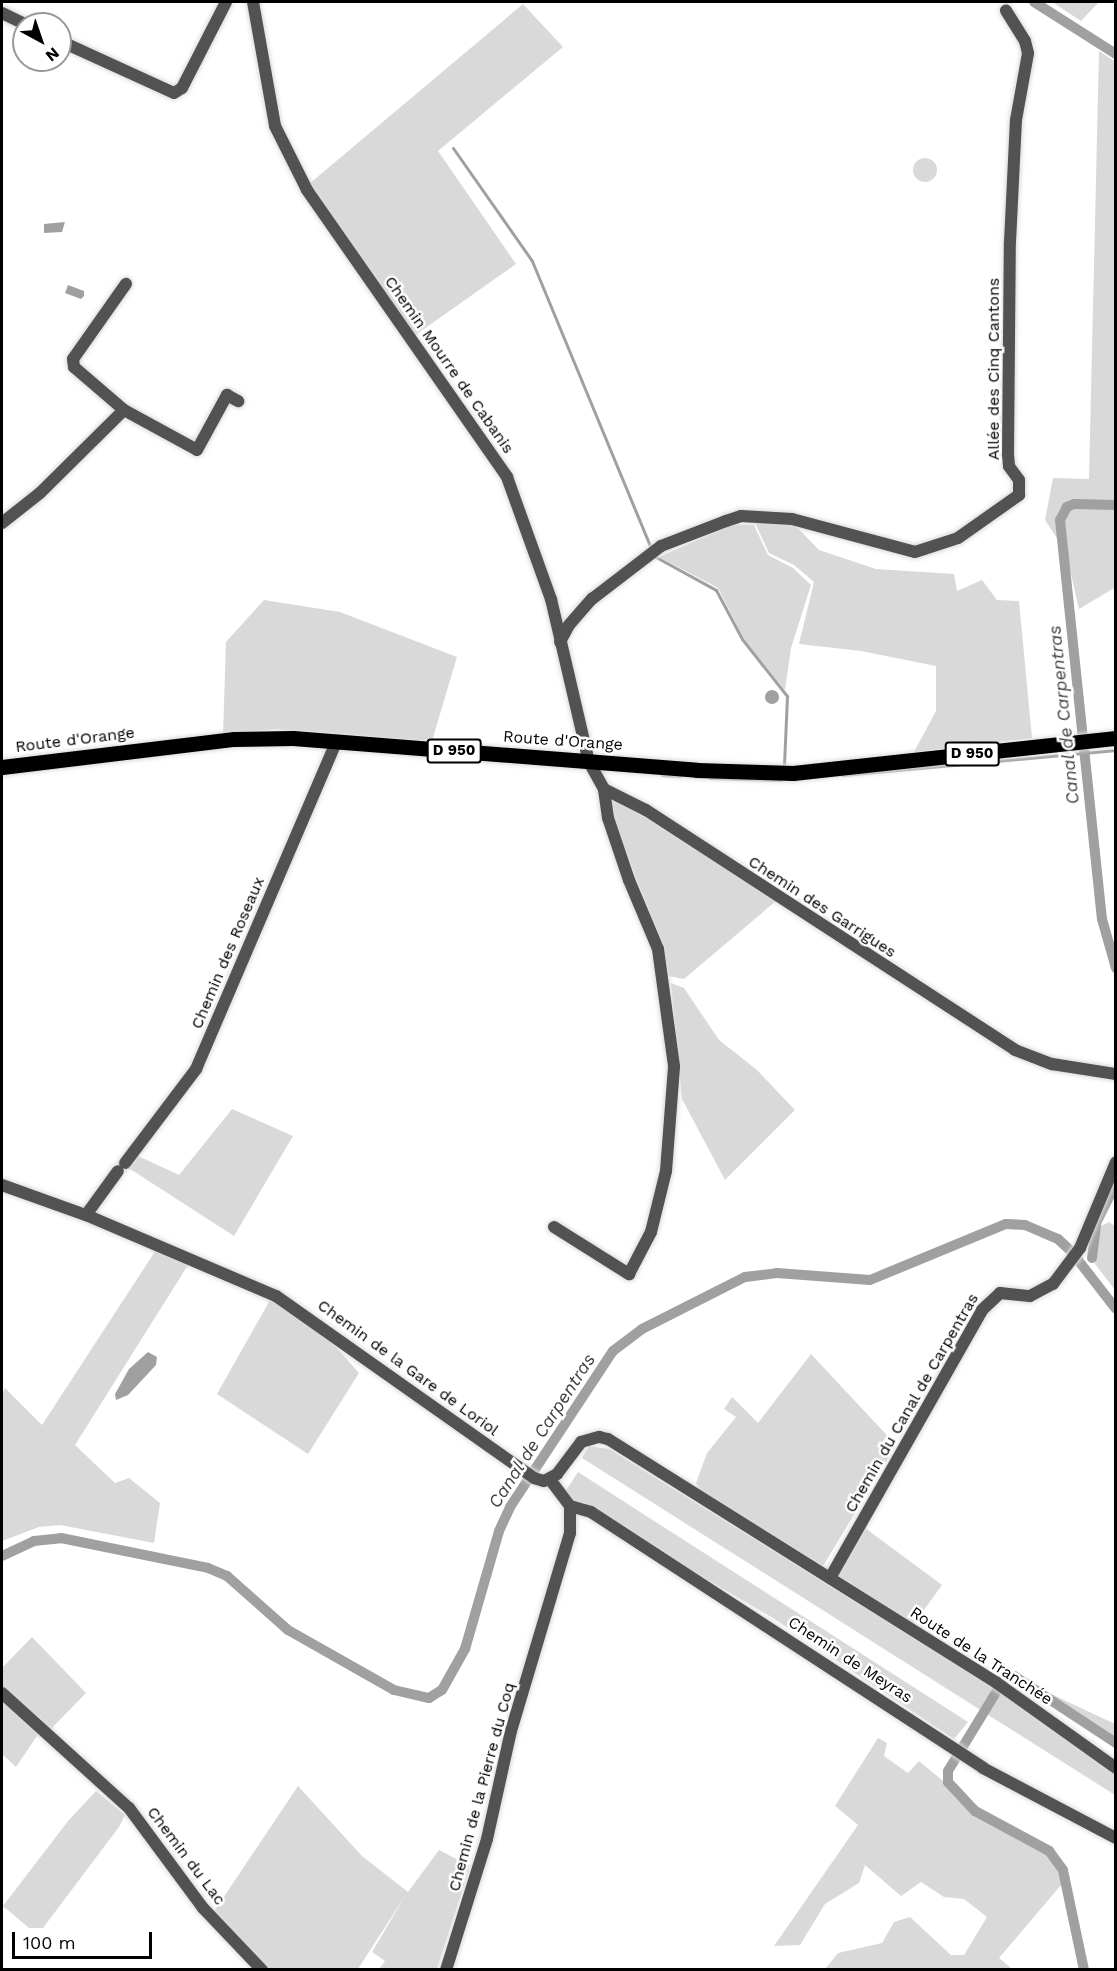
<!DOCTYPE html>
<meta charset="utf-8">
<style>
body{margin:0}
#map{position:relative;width:1117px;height:1971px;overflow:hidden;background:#fff;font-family:"Work Sans",sans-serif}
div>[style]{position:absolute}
.green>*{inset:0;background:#d9d9d9}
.round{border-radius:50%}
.water>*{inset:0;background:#a0a0a0}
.stream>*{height:3px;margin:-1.5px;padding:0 1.5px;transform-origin:1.5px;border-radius:1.5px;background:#a0a0a0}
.canal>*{height:10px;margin:-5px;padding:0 5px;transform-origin:5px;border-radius:5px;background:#a0a0a0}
.roads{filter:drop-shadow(0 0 2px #dbdbdb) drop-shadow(0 0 2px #dbdbdb)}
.minor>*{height:12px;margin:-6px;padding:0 6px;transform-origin:6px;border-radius:6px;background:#525252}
.major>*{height:15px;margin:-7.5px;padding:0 7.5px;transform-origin:7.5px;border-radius:7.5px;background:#000}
span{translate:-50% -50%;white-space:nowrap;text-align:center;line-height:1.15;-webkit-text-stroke:5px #fff;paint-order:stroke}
.shield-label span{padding:2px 4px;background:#fff;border:2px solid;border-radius:4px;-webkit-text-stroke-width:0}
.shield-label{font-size:15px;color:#000;font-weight:700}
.street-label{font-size:16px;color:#000}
.water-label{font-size:18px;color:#414141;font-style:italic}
.frame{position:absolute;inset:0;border:3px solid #000;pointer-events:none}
.north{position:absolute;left:12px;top:12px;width:60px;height:60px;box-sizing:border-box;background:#fff;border:2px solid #999;border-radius:50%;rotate:140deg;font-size:16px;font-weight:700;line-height:24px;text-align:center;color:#000}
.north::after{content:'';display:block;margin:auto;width:21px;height:27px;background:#000;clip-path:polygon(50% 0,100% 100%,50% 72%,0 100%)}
.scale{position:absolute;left:12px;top:1932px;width:140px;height:27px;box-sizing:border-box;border:3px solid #000;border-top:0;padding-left:8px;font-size:18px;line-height:21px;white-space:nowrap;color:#000;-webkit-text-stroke:4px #fff;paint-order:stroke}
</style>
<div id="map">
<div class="green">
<i style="clip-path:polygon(1052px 2px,1099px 2px,1081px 21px)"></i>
<i style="clip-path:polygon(523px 4px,563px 47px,438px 151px,516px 264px,414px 336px,309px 184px)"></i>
<i style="clip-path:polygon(1099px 51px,1116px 62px,1116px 587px,1079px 609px,1066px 552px,1045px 520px,1053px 478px,1089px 479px)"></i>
<i class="round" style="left:913px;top:158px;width:24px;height:24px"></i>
<i style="clip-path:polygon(755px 523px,793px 523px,819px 550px,876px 569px,954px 574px,957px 591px,982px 580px,997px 600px,1019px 601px,1032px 738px,914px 752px,936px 711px,936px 666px,861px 651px,799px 644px,814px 582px,794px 565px,769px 553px)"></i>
<i style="clip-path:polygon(732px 525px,754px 525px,768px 555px,793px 568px,811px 585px,791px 648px,785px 690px,744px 639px,718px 588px,659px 557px)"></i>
<i style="clip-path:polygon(264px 600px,340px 612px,457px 657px,432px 741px,275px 729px,223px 734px,226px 642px)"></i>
<i style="clip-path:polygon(618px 800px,776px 901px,684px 979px,668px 976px,663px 947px,614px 821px,611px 803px)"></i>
<i style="clip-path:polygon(671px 983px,684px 988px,719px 1040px,757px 1070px,795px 1110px,725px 1180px,682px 1099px)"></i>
<i style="clip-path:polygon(232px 1109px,293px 1136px,234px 1236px,127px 1167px,138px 1156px,179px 1175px)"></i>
<i style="clip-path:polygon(1109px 1222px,1115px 1226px,1115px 1290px,1095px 1264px,1097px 1228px)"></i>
<i style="clip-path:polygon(156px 1250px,188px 1265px,75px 1445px,115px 1483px,129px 1478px,160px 1503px,154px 1543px,60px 1525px,39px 1527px,2px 1541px,2px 1394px,5px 1388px,42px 1425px)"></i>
<i style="clip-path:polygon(270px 1300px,320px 1329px,359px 1373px,308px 1454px,217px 1394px)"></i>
<i style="clip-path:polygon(811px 1354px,896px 1445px,823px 1566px,701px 1492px,696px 1483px,707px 1453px,736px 1417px,724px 1409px,732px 1397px,758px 1423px)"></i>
<i style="clip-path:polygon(589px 1446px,609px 1449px,1002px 1693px,1115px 1774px,1115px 1795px,582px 1458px)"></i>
<i style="clip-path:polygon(578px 1472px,651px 1519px,968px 1722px,954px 1739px,773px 1618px,574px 1502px,565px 1492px)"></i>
<i style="clip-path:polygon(865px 1528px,942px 1585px,913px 1625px,835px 1576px)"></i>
<i style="clip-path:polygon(32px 1637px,86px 1693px,48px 1732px,2px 1688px,2px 1668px)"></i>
<i style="clip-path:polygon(1022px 1673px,1049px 1693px,1115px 1724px,1115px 1737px,1077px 1715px)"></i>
<i style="clip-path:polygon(2px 1697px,39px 1733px,16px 1767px,2px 1754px)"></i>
<i style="clip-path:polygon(878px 1738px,887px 1743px,884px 1756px,908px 1773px,919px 1761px,966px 1800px,1053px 1847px,1067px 1878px,999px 1958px,1012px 1969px,825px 1969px,838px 1953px,882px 1943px,894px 1922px,910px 1917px,951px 1955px,964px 1955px,987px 1917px,964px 1899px,944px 1897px,921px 1882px,901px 1896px,865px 1865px,859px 1883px,825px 1904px,800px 1945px,774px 1946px,858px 1825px,835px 1806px)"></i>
<i style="clip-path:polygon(298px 1786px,362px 1856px,408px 1892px,439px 1850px,470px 1866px,437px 1969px,379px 1969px,385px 1961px,372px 1952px,405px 1896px,358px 1969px,270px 1969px,213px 1913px)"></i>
<i style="clip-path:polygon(96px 1791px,125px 1815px,119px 1827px,43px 1928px,29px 1928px,3px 1906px,68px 1821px)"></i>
</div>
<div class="water">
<i style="clip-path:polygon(65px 222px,62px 232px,44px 233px,44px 224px)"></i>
<i style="clip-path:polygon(68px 285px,84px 291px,84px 296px,81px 299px,65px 293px)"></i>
<i class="round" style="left:765px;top:690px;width:14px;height:14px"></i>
<i style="clip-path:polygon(148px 1352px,157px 1357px,156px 1365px,128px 1395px,116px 1400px,115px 1394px,129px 1369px)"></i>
</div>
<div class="stream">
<i style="left:453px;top:148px;width:138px;rotate:55deg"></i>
<i style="left:532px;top:261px;width:313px;rotate:67.5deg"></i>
<i style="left:654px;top:556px;width:71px;rotate:28.7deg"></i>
<i style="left:716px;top:590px;width:55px;rotate:62deg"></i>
<i style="left:742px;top:639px;width:73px;rotate:51.7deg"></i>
<i style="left:787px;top:696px;width:69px;rotate:92.5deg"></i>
<i style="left:662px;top:775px;width:18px;rotate:3deg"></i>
<i style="left:842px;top:775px;width:275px;rotate:-5.2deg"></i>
<i style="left:710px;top:778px;width:71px;rotate:1.6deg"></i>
</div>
<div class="canal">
<i style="left:1034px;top:2px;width:97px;rotate:32.4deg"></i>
<i style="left:1116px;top:505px;width:42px;rotate:-178.6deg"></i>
<i style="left:1074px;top:504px;width:8px;rotate:157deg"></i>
<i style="left:1067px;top:507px;width:15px;rotate:118deg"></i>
<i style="left:1060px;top:520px;width:401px;rotate:84deg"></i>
<i style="left:1102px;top:919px;width:51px;rotate:74.1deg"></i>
<i style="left:1092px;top:1258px;width:35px;rotate:-83deg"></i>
<i style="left:1096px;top:1223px;width:45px;rotate:-63.4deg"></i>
<i style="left:2px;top:1556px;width:35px;rotate:-25deg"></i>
<i style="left:34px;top:1541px;width:27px;rotate:-6deg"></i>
<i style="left:61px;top:1538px;width:150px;rotate:11.5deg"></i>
<i style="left:208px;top:1568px;width:21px;rotate:23deg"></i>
<i style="left:227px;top:1576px;width:81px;rotate:41.5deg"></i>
<i style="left:288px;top:1630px;width:122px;rotate:29.5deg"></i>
<i style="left:394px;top:1690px;width:36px;rotate:13deg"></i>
<i style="left:429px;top:1698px;width:15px;rotate:-32deg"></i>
<i style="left:442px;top:1690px;width:47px;rotate:-60.7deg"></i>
<i style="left:465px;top:1649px;width:123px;rotate:-73.9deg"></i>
<i style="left:499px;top:1531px;width:26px;rotate:-65deg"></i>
<i style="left:510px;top:1507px;width:187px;rotate:-56.6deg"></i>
<i style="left:613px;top:1351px;width:36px;rotate:-37deg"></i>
<i style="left:642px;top:1329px;width:115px;rotate:-26.8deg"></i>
<i style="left:745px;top:1277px;width:32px;rotate:-7deg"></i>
<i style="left:777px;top:1273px;width:93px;rotate:4.3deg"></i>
<i style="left:870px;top:1280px;width:147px;rotate:-22.4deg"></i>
<i style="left:1006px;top:1224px;width:19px;rotate:3deg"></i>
<i style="left:1025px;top:1225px;width:36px;rotate:23deg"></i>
<i style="left:1058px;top:1239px;width:18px;rotate:43deg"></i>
<i style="left:1071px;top:1251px;width:73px;rotate:52.2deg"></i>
<i style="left:1084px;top:1970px;width:102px;rotate:-101.9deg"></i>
<i style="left:1063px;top:1870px;width:24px;rotate:-126deg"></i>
<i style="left:1049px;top:1851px;width:84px;rotate:-151.6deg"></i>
<i style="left:975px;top:1811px;width:40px;rotate:-133deg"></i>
<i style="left:948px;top:1782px;width:11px;rotate:-90deg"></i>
<i style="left:948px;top:1771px;width:111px;rotate:-58.6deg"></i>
<i style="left:1006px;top:1676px;width:8px"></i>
<i style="left:1014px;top:1676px;width:122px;rotate:33.3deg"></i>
</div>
<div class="roads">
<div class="minor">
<i style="left:253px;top:2px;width:126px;rotate:79.9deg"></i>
<i style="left:275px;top:126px;width:72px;rotate:63.4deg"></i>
<i style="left:307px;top:190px;width:350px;rotate:55.1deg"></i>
<i style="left:507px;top:477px;width:130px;rotate:70.2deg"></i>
<i style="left:551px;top:599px;width:167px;rotate:76.9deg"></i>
<i style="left:589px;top:762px;width:31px;rotate:61deg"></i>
<i style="left:604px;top:789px;width:47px;rotate:26.6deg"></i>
<i style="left:646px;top:810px;width:440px;rotate:33deg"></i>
<i style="left:1015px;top:1050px;width:40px;rotate:21deg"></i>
<i style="left:1052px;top:1064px;width:65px;rotate:8.9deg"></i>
<i style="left:2px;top:13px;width:25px;rotate:26deg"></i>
<i style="left:60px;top:41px;width:125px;rotate:24.5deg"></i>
<i style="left:174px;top:93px;width:9px;rotate:-32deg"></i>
<i style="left:182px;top:88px;width:97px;rotate:-62.9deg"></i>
<i style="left:124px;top:410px;width:66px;rotate:-139.3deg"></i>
<i style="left:74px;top:367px;width:8px;rotate:-97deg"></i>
<i style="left:73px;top:359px;width:92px;rotate:-54.8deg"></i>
<i style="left:2px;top:523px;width:48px;rotate:-38.3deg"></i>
<i style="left:40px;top:493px;width:118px;rotate:-44.7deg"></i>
<i style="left:124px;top:410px;width:83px;rotate:28.7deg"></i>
<i style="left:197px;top:450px;width:63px;rotate:-61.4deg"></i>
<i style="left:227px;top:395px;width:13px;rotate:29deg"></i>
<i style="left:560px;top:642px;width:19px;rotate:-62deg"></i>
<i style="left:569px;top:625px;width:35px;rotate:-49deg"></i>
<i style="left:592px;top:599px;width:87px;rotate:-37.5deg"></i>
<i style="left:661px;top:546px;width:70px;rotate:-21deg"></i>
<i style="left:726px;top:521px;width:16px;rotate:-18deg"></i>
<i style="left:741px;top:516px;width:51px;rotate:3.4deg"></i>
<i style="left:792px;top:519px;width:127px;rotate:15deg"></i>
<i style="left:915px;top:552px;width:45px;rotate:-18deg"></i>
<i style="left:958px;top:538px;width:75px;rotate:-35.2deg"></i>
<i style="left:1019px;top:495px;width:15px;rotate:-90deg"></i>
<i style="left:1019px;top:480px;width:17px;rotate:-126deg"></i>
<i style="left:1009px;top:466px;width:12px;rotate:-95deg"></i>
<i style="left:1008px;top:454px;width:212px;rotate:-89.5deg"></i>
<i style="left:1010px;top:242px;width:122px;rotate:-87.2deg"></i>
<i style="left:1016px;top:120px;width:68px;rotate:-79.8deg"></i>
<i style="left:1028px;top:53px;width:12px;rotate:-104deg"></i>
<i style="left:1025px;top:41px;width:36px;rotate:-122deg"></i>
<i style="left:125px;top:1163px;width:118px;rotate:-52.9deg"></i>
<i style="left:196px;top:1069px;width:356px;rotate:-66.8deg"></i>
<i style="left:2px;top:1185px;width:89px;rotate:19.7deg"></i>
<i style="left:86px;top:1215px;width:207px;rotate:23.1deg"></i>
<i style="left:276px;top:1296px;width:316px;rotate:35.2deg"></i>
<i style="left:534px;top:1478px;width:10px;rotate:17deg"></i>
<i style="left:544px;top:1481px;width:15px;rotate:-28deg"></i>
<i style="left:557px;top:1474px;width:40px;rotate:-53deg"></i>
<i style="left:581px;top:1442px;width:19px;rotate:-16deg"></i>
<i style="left:599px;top:1437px;width:9px;rotate:13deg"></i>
<i style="left:608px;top:1439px;width:459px;rotate:32.1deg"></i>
<i style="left:997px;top:1683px;width:146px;rotate:35.5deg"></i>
<i style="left:86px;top:1215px;width:54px;rotate:-54deg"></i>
<i style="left:554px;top:1227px;width:89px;rotate:32.1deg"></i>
<i style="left:629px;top:1274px;width:47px;rotate:-62.4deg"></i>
<i style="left:651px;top:1232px;width:63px;rotate:-76.2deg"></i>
<i style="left:666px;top:1171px;width:105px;rotate:-85.6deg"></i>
<i style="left:674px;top:1066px;width:118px;rotate:-97.8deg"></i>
<i style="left:658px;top:949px;width:75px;rotate:-112.8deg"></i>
<i style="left:629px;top:880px;width:65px;rotate:-108.7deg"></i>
<i style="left:608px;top:818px;width:29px;rotate:-98deg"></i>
<i style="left:570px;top:1506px;width:22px;rotate:16deg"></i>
<i style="left:591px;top:1512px;width:468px;rotate:33.1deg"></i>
<i style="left:983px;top:1768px;width:150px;rotate:27.8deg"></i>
<i style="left:830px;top:1578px;width:308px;rotate:-60.4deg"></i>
<i style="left:982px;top:1310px;width:25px;rotate:-43deg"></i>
<i style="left:1000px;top:1293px;width:30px;rotate:6deg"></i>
<i style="left:1030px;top:1296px;width:26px;rotate:-28deg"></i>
<i style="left:1053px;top:1284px;width:45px;rotate:-53.1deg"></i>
<i style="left:1080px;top:1248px;width:93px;rotate:-67.3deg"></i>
<i style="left:2px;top:1693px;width:171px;rotate:42.2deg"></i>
<i style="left:129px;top:1808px;width:124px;rotate:53.5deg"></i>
<i style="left:203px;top:1908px;width:86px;rotate:46.4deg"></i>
<i style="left:446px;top:1970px;width:137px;rotate:-72.6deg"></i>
<i style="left:487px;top:1839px;width:111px;rotate:-77.5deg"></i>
<i style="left:511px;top:1731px;width:207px;rotate:-73.4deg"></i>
<i style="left:570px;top:1533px;width:27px;rotate:-90deg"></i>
<i style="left:570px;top:1506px;width:34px;rotate:-127deg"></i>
</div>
<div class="major">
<i style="left:2px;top:767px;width:234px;rotate:-6.9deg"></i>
<i style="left:234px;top:739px;width:59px;rotate:-1deg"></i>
<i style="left:293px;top:738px;width:405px;rotate:4.5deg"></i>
<i style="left:697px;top:770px;width:96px;rotate:1.8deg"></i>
<i style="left:793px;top:773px;width:325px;rotate:-6.2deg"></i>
</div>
</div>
<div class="shield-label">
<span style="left:454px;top:751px">D 950</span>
<span style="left:972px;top:754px">D 950</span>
</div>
<div class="street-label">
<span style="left:449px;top:365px;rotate:55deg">Chemin Mourre de Cabanis</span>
<span style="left:994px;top:369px;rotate:-90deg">Allée des Cinq Cantons</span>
<span style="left:75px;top:740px;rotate:-7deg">Route d'Orange</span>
<span style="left:563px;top:741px;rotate:4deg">Route d'Orange</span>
<span style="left:822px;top:907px;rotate:33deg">Chemin des Garrigues</span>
<span style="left:228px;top:953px;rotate:-67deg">Chemin des Roseaux</span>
<span style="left:408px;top:1368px;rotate:36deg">Chemin de la Gare de Loriol</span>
<span style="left:912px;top:1403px;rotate:-60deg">Chemin du Canal de Carpentras</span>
<span style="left:981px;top:1656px;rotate:33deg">Route de la Tranchée</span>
<span style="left:850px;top:1660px;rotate:33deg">Chemin de Meyras</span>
<span style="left:482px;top:1787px;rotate:-75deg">Chemin de la Pierre du Coq</span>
<span style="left:186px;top:1856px;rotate:53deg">Chemin du Lac</span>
</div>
<div class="water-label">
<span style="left:1064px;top:715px;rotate:-96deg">Canal de Carpentras</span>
<span style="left:542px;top:1431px;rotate:-57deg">Canal de Carpentras</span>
</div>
<div class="frame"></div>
<div class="north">N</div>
<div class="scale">100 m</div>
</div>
